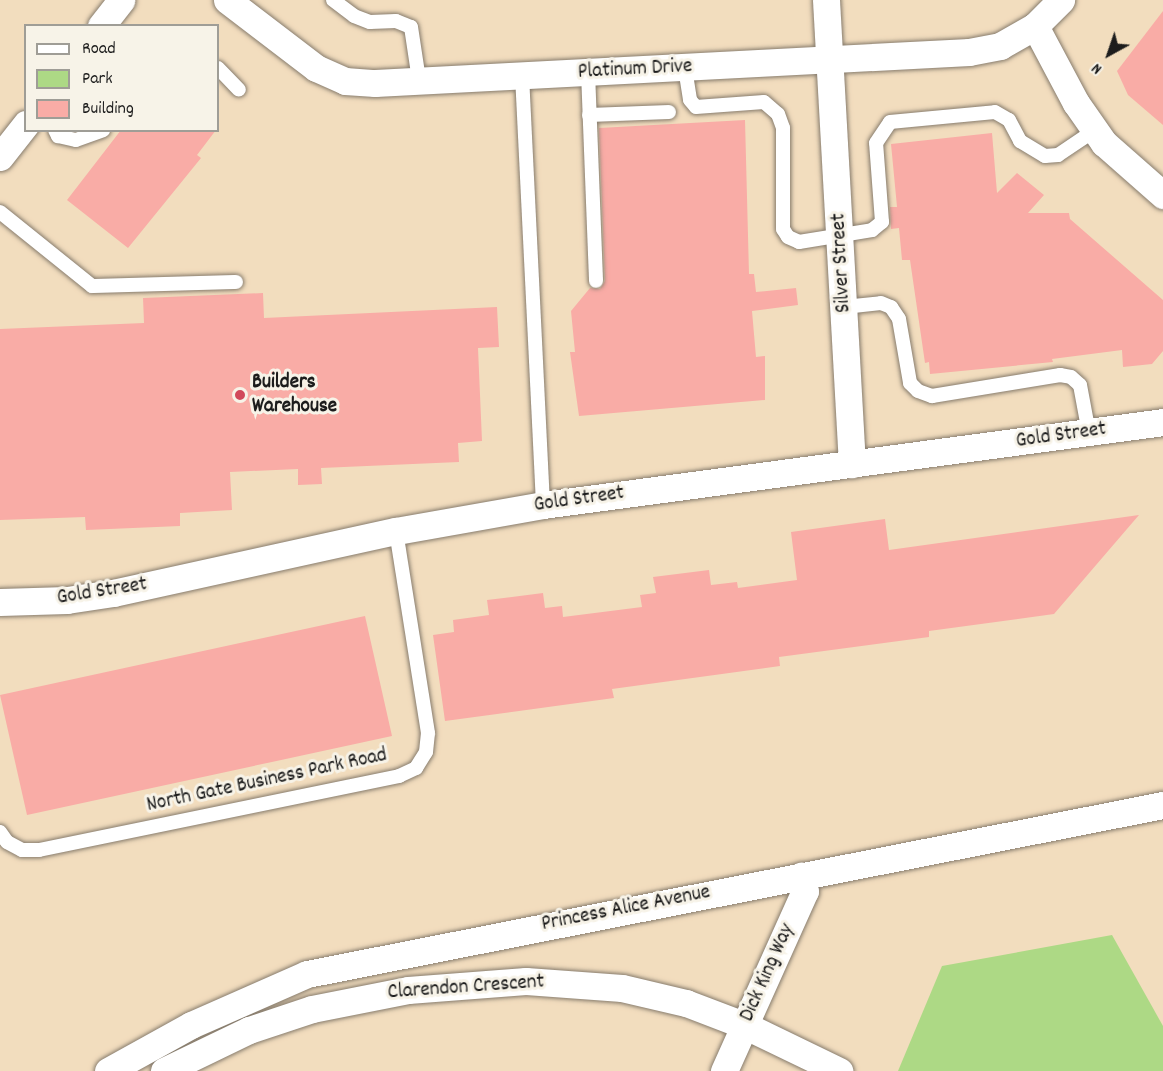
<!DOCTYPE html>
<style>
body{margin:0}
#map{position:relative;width:1163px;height:1071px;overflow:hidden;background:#f2ddbe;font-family:Dekko,sans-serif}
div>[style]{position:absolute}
.green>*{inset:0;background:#add985}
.building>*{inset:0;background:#f9aca6}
.roads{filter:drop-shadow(0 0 2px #877c6d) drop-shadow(0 0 2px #877c6d)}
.service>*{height:14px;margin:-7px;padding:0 7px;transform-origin:7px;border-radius:7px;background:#fff}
.minor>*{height:27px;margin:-13.5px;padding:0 13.5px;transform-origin:13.5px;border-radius:13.5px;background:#fff}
.dots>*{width:16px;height:16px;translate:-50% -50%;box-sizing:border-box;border:3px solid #f7f3e8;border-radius:50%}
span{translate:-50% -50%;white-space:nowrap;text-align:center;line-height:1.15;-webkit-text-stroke:6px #f7f3e8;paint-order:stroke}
.street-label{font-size:21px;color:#1c1c1c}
.poi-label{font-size:21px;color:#1c1c1c;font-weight:700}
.left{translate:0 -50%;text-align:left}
.legend{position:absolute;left:24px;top:24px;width:195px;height:108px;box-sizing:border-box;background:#f7f3e8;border:2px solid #9f9d96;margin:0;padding:8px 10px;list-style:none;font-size:18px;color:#1c1c1c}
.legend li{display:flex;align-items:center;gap:12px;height:30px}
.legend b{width:30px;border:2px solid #9f9d96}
.north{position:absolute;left:1079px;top:24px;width:60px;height:60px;-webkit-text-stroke:4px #f7f3e8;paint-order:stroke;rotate:220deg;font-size:16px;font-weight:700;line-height:24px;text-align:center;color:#1c1c1c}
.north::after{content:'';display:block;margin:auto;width:21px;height:27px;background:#1c1c1c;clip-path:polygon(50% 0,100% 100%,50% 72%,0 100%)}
</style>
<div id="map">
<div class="green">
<i style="clip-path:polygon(1112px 935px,1163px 1026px,1163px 1071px,898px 1071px,942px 966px)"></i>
</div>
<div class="building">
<i style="clip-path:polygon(1163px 11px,1163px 125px,1128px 95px,1117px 71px)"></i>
<i style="clip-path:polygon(745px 120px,749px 274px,754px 274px,756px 292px,796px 288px,798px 305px,752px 311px,756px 357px,765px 356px,765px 400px,579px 416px,570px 352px,575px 352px,571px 311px,590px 288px,600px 289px,605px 281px,599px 128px)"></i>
<i style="clip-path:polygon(121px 130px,216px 130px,197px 155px,201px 158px,128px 248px,67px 200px)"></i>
<i style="clip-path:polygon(992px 133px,997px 193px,1017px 173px,1044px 195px,1028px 213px,1069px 213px,1070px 219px,1163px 300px,1163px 351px,1152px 364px,1123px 367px,1122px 350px,1052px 359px,1053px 362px,930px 374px,929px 362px,925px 363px,910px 260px,902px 260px,899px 228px,891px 229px,890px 207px,897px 207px,891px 144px)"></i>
<i style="clip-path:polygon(263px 293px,264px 318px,497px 307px,499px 347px,478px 348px,482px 441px,458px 443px,459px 462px,321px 468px,322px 484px,298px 485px,298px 469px,230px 472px,232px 510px,180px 513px,180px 526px,86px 530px,85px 517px,0 520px,0 329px,144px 323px,143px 298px)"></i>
<i style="clip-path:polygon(1139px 515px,1054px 614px,929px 631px,929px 637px,779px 657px,780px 666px,612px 689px,614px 698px,445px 721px,433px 635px,454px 632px,453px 620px,489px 615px,487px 600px,543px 593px,545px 608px,562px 606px,563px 617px,642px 607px,640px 595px,656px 593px,653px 577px,709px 570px,711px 585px,737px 582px,738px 588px,797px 580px,791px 532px,885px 519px,889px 550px)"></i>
<i style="clip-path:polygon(365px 616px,392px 736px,27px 815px,0 695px)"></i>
</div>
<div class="roads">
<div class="service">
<i style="left:333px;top:0;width:26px;rotate:37deg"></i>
<i style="left:354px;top:16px;width:17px;rotate:21deg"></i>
<i style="left:370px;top:22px;width:26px;rotate:-2deg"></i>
<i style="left:396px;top:21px;width:16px;rotate:22deg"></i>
<i style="left:411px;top:27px;width:54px;rotate:81.4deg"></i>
<i style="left:218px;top:68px;width:30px;rotate:46deg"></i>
<i style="left:685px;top:68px;width:32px;rotate:81deg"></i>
<i style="left:690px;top:100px;width:9px;rotate:49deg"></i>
<i style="left:696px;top:107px;width:68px;rotate:-4.2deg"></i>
<i style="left:764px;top:102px;width:18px;rotate:41deg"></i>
<i style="left:778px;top:114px;width:15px;rotate:70deg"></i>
<i style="left:783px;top:128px;width:101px;rotate:90deg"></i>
<i style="left:783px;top:229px;width:9px;rotate:58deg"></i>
<i style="left:788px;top:237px;width:12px;rotate:24deg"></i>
<i style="left:799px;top:242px;width:74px;rotate:-9.3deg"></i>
<i style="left:872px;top:230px;width:13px;rotate:-39deg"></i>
<i style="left:882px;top:222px;width:79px;rotate:-94.3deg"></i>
<i style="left:876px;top:143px;width:25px;rotate:-56deg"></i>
<i style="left:890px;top:122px;width:105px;rotate:-5.4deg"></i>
<i style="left:995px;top:112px;width:16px;rotate:30deg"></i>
<i style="left:1009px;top:120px;width:24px;rotate:62deg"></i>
<i style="left:1020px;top:141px;width:29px;rotate:31deg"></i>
<i style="left:1045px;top:156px;width:13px;rotate:-4deg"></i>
<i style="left:1058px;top:155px;width:45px;rotate:-34deg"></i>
<i style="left:588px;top:72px;width:209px;rotate:87.8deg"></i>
<i style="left:522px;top:75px;width:431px;rotate:87.2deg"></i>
<i style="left:589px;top:115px;width:80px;rotate:-2.1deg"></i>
<i style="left:55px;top:130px;width:7px;rotate:63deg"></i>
<i style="left:58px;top:136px;width:18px;rotate:13deg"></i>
<i style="left:76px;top:140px;width:29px;rotate:-20deg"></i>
<i style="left:0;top:212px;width:118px;rotate:38.8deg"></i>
<i style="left:92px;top:286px;width:144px;rotate:-1.6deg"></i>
<i style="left:844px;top:307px;width:37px;rotate:-6deg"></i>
<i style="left:881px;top:303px;width:11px;rotate:22deg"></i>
<i style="left:891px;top:307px;width:14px;rotate:56deg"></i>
<i style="left:899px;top:319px;width:65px;rotate:80.2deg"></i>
<i style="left:910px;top:383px;width:11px;rotate:45deg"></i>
<i style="left:918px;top:391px;width:15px;rotate:20deg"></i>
<i style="left:932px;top:396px;width:130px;rotate:-9.3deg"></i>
<i style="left:1060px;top:375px;width:11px;rotate:10deg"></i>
<i style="left:1071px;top:377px;width:12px;rotate:42deg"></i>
<i style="left:1080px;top:385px;width:49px;rotate:79.4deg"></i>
<i style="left:0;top:832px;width:12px;rotate:55deg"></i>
<i style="left:7px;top:842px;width:17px;rotate:28deg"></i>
<i style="left:22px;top:850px;width:17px"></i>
<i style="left:39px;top:850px;width:368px;rotate:-11.6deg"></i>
<i style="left:399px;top:776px;width:19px;rotate:-25deg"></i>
<i style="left:416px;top:768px;width:19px;rotate:-58deg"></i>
<i style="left:426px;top:752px;width:19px;rotate:-84deg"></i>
<i style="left:428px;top:733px;width:205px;rotate:-99deg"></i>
</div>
<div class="minor">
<i style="left:227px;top:0;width:112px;rotate:37.4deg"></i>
<i style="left:316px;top:68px;width:32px;rotate:24deg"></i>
<i style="left:345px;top:81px;width:30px;rotate:4deg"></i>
<i style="left:375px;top:83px;width:595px;rotate:-2.99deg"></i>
<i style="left:969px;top:52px;width:32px;rotate:-11deg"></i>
<i style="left:1000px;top:46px;width:40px;rotate:-29.7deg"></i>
<i style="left:1035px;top:26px;width:37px;rotate:-45deg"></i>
<i style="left:826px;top:0;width:465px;rotate:86.8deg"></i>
<i style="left:101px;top:26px;width:33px;rotate:-52deg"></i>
<i style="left:1035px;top:26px;width:87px;rotate:62deg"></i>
<i style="left:1076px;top:103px;width:49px;rotate:55deg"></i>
<i style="left:1104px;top:143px;width:79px;rotate:41.4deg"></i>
<i style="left:0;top:157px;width:42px;rotate:-51.8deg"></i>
<i style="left:0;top:602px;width:67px;rotate:-1.7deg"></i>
<i style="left:67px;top:600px;width:47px;rotate:-8.7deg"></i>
<i style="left:113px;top:593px;width:290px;rotate:-12.4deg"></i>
<i style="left:396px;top:531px;width:149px;rotate:-10deg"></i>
<i style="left:543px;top:505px;width:626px;rotate:-7.62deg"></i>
<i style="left:108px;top:1071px;width:95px;rotate:-29deg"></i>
<i style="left:191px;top:1025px;width:127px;rotate:-23.7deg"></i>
<i style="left:307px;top:974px;width:873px;rotate:-11.17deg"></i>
<i style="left:164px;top:1071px;width:94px;rotate:-25.8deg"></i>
<i style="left:249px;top:1030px;width:66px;rotate:-18.4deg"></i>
<i style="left:312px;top:1009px;width:98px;rotate:-11.2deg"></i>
<i style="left:408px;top:990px;width:118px;rotate:-4.4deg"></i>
<i style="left:526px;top:981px;width:96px;rotate:4.2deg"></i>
<i style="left:622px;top:988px;width:66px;rotate:13.2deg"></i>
<i style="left:686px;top:1003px;width:62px;rotate:20.8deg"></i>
<i style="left:744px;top:1025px;width:106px;rotate:25.8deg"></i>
<i style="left:724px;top:1071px;width:197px;rotate:-65.8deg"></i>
<i style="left:805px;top:891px;width:16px;rotate:-104deg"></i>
</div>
</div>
<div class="dots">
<i style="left:240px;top:395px;background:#d1495b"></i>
</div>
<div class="street-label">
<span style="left:635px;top:70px;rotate:-3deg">Platinum Drive</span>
<span style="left:842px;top:263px;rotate:-93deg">Silver Street</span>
<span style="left:1061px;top:436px;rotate:-8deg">Gold Street</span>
<span style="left:579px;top:500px;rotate:-8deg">Gold Street</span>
<span style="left:102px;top:592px;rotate:-9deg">Gold Street</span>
<span style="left:267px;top:781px;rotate:-12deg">North Gate Business Park Road</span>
<span style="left:626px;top:909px;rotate:-11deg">Princess Alice Avenue</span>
<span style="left:768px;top:973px;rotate:-66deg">Dick King Way</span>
<span style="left:466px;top:988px;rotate:-4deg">Clarendon Crescent</span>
</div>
<div class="poi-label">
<span class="left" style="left:252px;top:395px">Builders<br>Warehouse</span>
</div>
<ul class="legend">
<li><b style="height:8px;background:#fff"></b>Road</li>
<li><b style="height:16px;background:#add985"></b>Park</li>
<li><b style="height:16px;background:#f9aca6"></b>Building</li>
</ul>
<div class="north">N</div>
</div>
